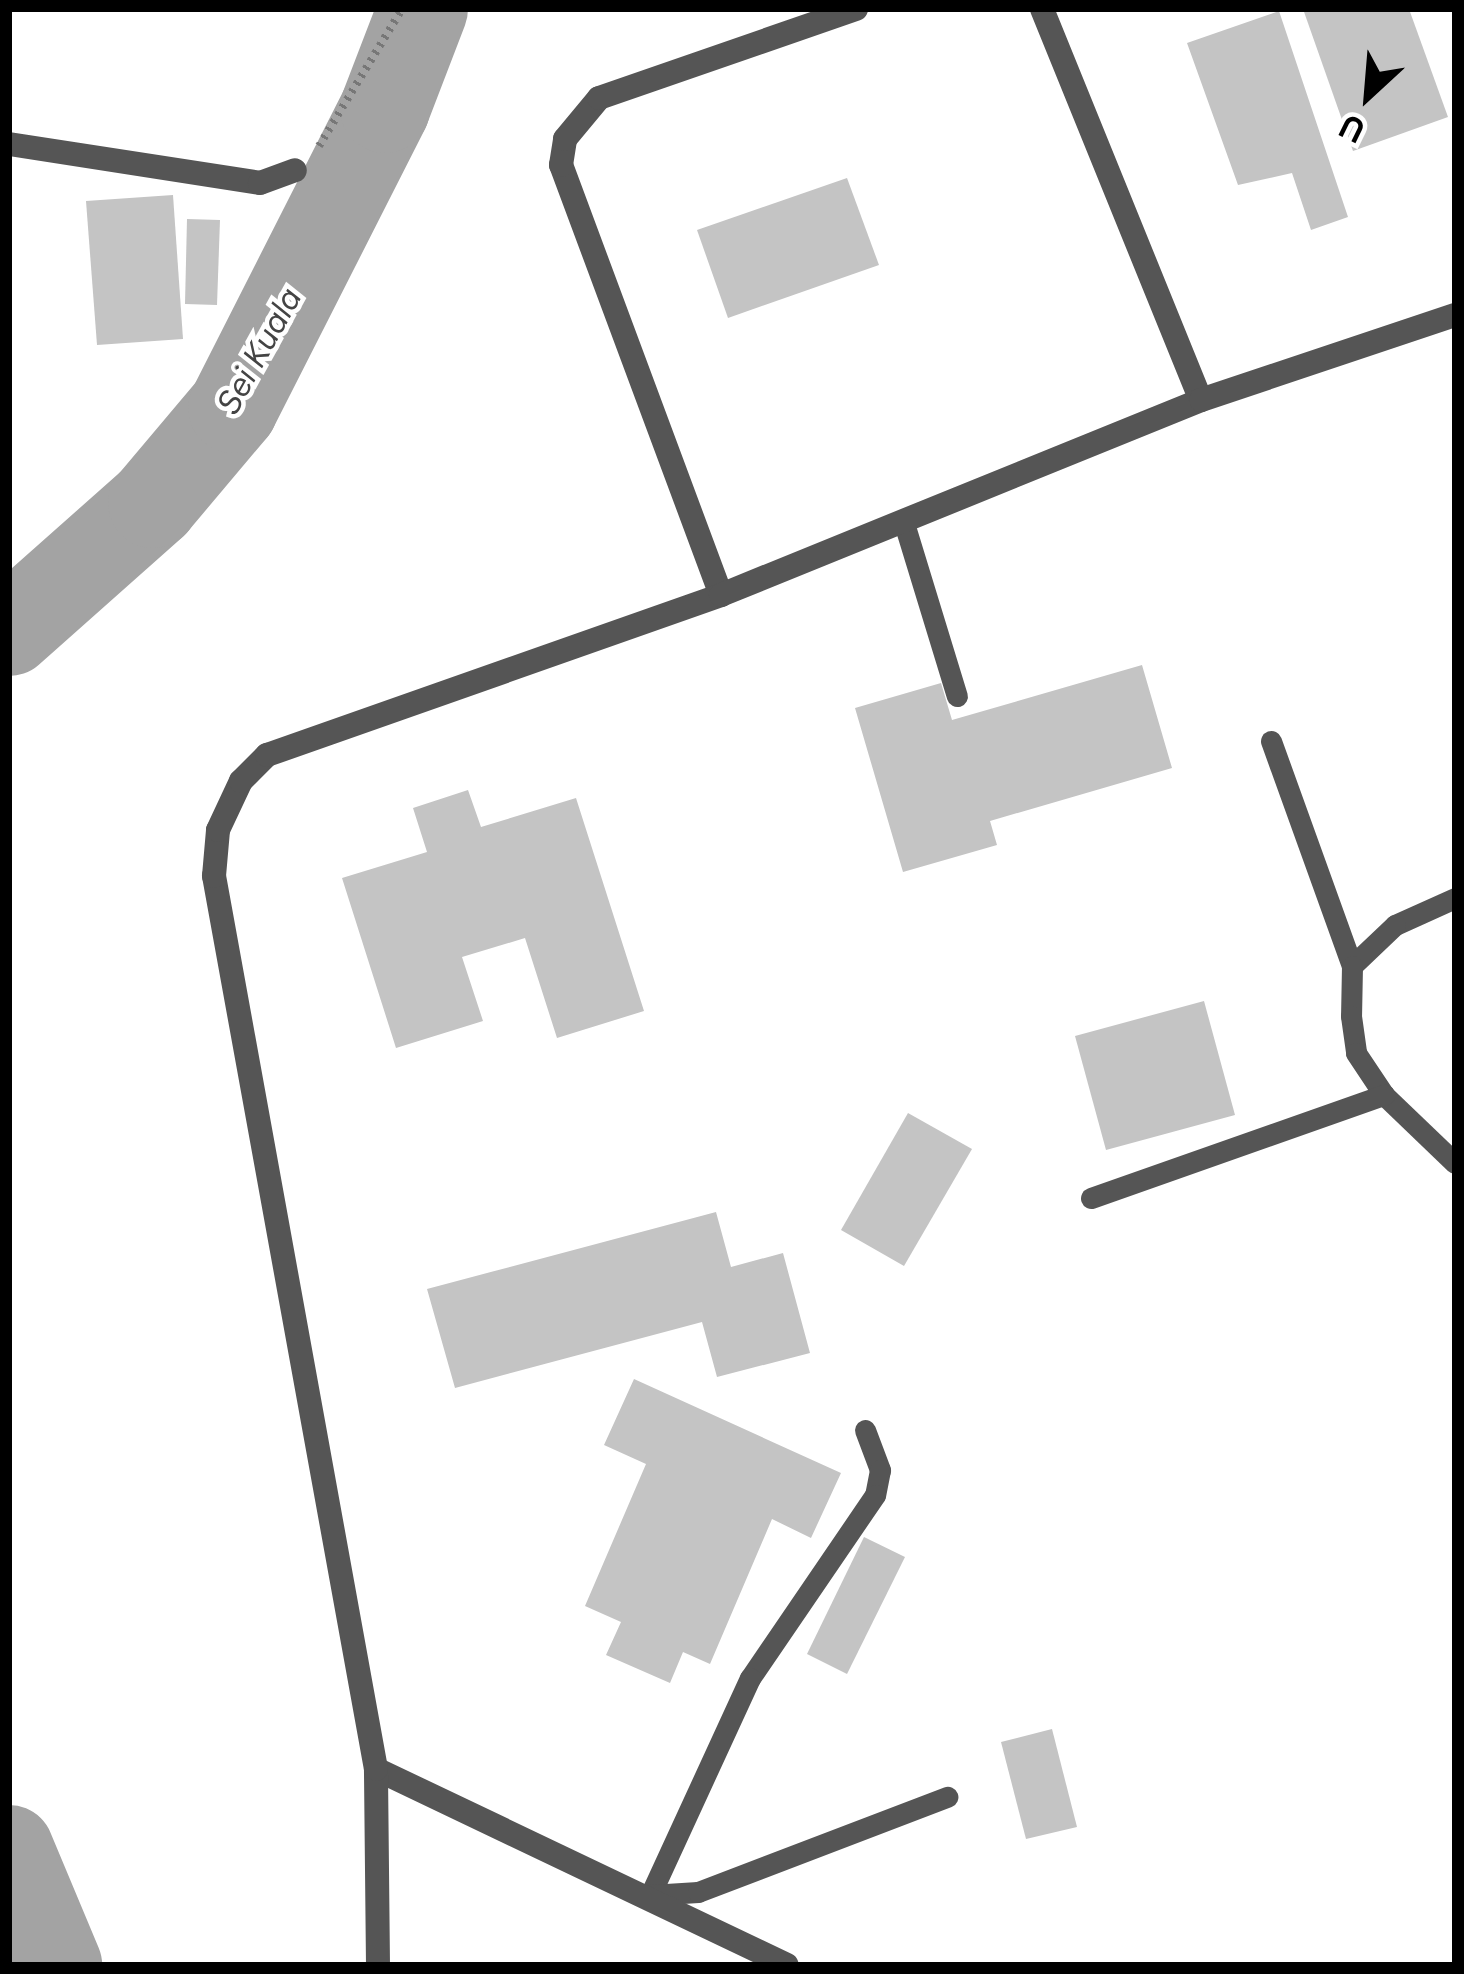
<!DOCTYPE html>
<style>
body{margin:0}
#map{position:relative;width:1464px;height:1974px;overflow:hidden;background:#fff;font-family:Figtree,sans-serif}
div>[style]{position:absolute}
.river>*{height:90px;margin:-45px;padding:0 45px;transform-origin:45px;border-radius:45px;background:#a3a3a3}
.building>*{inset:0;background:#c4c4c4}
.path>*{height:8px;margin-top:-4px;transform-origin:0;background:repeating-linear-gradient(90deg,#777 0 3px,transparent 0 9px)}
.lane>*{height:21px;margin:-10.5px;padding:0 10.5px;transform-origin:10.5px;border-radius:10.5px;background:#555}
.street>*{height:24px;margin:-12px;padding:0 12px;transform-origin:12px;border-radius:12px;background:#555}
span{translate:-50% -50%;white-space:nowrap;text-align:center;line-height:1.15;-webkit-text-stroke:9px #fff;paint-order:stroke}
.water-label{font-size:33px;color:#444;font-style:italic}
.frame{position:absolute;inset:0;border:12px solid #000;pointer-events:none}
.north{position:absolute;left:1308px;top:36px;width:120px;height:120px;-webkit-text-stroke:9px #fff;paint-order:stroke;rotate:206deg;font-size:33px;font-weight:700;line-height:48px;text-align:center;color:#000}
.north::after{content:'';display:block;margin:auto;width:42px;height:54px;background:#000;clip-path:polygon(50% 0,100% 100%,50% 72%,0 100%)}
</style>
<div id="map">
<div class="river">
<i style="left:9px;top:631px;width:193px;rotate:-41.6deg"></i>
<i style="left:153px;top:503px;width:124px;rotate:-49.9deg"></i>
<i style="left:233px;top:408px;width:336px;rotate:-63.1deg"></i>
<i style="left:385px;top:108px;width:106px;rotate:-69deg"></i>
<i style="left:9px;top:1850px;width:125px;rotate:67.3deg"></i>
</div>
<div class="building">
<i style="clip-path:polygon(1303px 9px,1409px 9px,1448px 117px,1353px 151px)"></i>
<i style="clip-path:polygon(1279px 11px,1348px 217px,1311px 230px,1292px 173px,1238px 185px,1187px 43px)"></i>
<i style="clip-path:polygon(847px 178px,879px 265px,728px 318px,697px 230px)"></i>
<i style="clip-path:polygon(173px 195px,183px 339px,97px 345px,86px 201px)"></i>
<i style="clip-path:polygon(187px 219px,220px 220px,217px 305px,185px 304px)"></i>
<i style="clip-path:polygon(1142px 665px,1172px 768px,990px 821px,997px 845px,903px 872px,855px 708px,941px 683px,952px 720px)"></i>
<i style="clip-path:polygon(468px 790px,481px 827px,576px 798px,644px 1011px,557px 1038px,525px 938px,462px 957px,483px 1021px,396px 1048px,342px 878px,427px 852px,413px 808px)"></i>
<i style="clip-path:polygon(1204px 1001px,1235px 1115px,1106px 1150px,1075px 1036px)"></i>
<i style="clip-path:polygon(908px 1113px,972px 1149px,904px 1266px,841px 1230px)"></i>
<i style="clip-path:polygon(716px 1212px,731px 1267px,783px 1253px,810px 1353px,717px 1377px,702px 1322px,455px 1388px,427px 1289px)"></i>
<i style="clip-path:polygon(634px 1379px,841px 1473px,811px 1538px,772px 1519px,710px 1664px,683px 1652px,670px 1683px,606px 1655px,621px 1622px,585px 1606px,646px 1464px,604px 1445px)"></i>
<i style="clip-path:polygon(864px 1537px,905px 1557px,847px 1674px,807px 1654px)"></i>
<i style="clip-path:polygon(1052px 1729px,1077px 1827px,1026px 1839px,1001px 1742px)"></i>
</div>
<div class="path">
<i style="left:319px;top:146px;width:160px;rotate:-58.8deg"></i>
</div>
<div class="lane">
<i style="left:904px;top:523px;width:181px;rotate:73deg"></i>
<i style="left:1271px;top:741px;width:239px;rotate:70.2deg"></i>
<i style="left:1455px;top:898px;width:66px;rotate:155.8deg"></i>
<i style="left:1395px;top:925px;width:59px;rotate:136.4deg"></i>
<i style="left:1352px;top:966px;width:50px;rotate:91.1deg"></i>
<i style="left:1351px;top:1016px;width:37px;rotate:82deg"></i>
<i style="left:1356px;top:1053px;width:50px;rotate:56.3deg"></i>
<i style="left:1384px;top:1095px;width:98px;rotate:43.8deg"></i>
<i style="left:1091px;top:1198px;width:311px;rotate:-19.4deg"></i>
<i style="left:865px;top:1430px;width:43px;rotate:69.4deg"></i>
<i style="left:880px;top:1470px;width:25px;rotate:101deg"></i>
<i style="left:875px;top:1495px;width:222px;rotate:124.3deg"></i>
<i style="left:750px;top:1678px;width:239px;rotate:114.7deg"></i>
<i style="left:650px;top:1895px;width:48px;rotate:-3.6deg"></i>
<i style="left:698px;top:1892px;width:267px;rotate:-20.9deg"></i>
</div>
<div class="street">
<i style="left:1042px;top:9px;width:422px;rotate:67.9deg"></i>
<i style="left:9px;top:144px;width:254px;rotate:8.8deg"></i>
<i style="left:260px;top:183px;width:37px;rotate:-20deg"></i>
<i style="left:721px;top:595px;width:459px;rotate:-110.4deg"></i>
<i style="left:561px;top:165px;width:26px;rotate:-81deg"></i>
<i style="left:565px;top:139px;width:53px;rotate:-50.3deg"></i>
<i style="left:599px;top:98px;width:272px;rotate:-19.1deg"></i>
<i style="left:376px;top:1769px;width:455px;rotate:25.5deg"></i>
<i style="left:378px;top:1965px;width:196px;rotate:-90.6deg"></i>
<i style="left:376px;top:1769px;width:908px;rotate:-100.28deg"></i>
<i style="left:214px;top:876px;width:46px;rotate:-85deg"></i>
<i style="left:218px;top:830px;width:54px;rotate:-64.9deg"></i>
<i style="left:241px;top:781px;width:37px;rotate:-45deg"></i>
<i style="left:267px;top:755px;width:481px;rotate:-19.4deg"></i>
<i style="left:721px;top:595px;width:518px;rotate:-22.11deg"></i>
<i style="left:1201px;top:400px;width:268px;rotate:-18.5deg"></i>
</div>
<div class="water-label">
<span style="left:259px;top:351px;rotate:-61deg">Sei Kuala</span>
</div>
<div class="frame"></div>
<div class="north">U</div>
</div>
